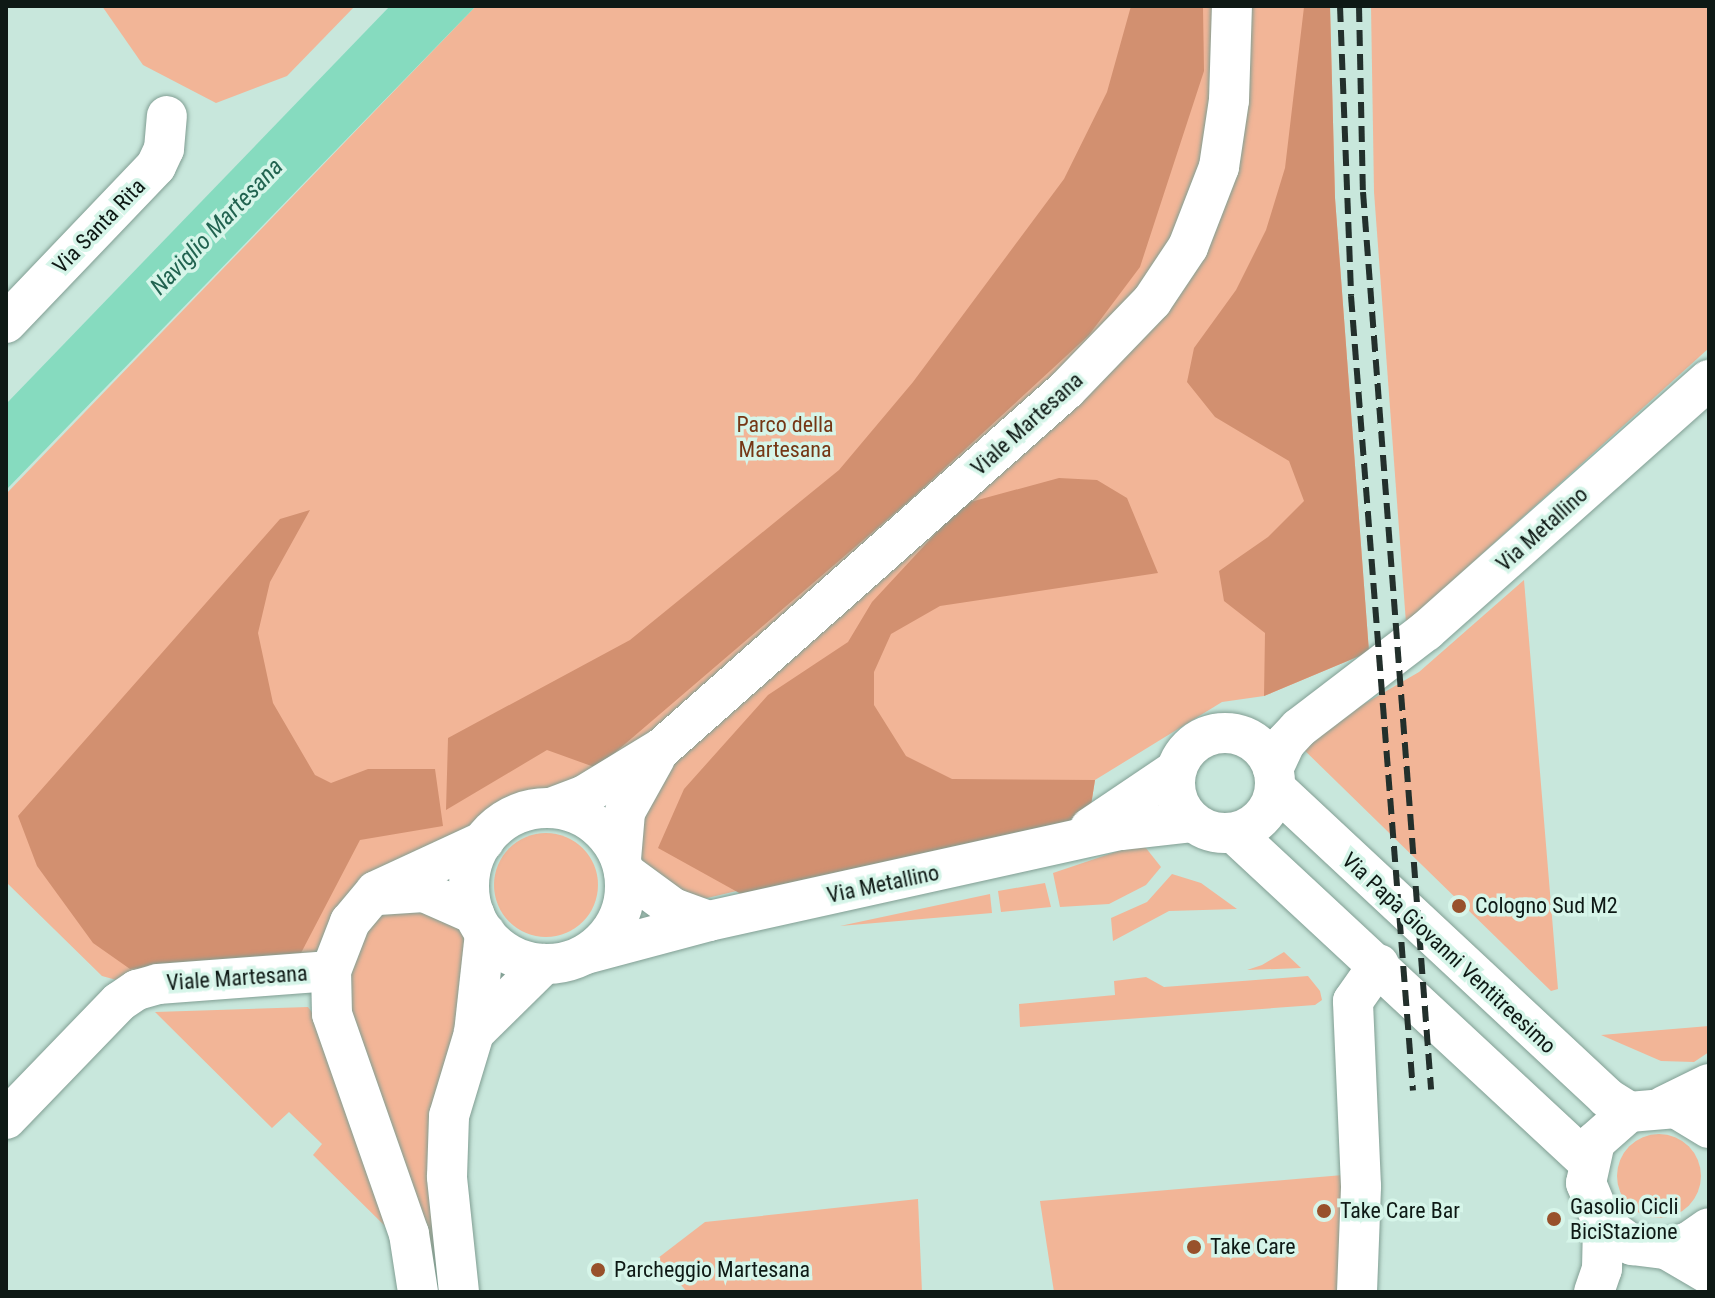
<!DOCTYPE html>
<style>
body{margin:0}
#map{position:relative;width:1715px;height:1298px;overflow:hidden;background:#c8e7dc;font-family:"Roboto Condensed",sans-serif}
div>[style]{position:absolute}
.green>*{inset:0;background:#f2b597}
.round{border-radius:50%}
.forest>*{inset:0;background:#d29070}
.water>*{inset:0;background:#86dbbf}
.roads{filter:drop-shadow(0 0 2px #819e93) drop-shadow(0 0 2px #819e93)}
.minor>*{height:40px;margin:-20px;padding:0 20px;transform-origin:20px;border-radius:20px;background:#fff}
.minor>.ring{margin:-20px;padding:0;box-sizing:content-box;background:none;border:40px solid #fff;border-radius:50%}
.rail>*{height:6px;margin-top:-3px;transform-origin:0;background:repeating-linear-gradient(90deg,#23302c 0 16px,transparent 0 24px)}
.dots>*{width:22px;height:22px;translate:-50% -50%;box-sizing:border-box;border:4px solid #d6f5e9;border-radius:50%}
span{translate:-50% -50%;white-space:nowrap;text-align:center;line-height:1.15;-webkit-text-stroke:7px #d6f5e9;paint-order:stroke}
.street-label{font-size:22px;color:#0e1915}
.park-label{font-size:22px;color:#753715}
.poi-label{font-size:22px;color:#0e1915}
.left{translate:0 -50%;text-align:left}
.water-label{font-size:24px;color:#216350;font-style:italic}
.frame{position:absolute;inset:0;border:8px solid #0e1915;pointer-events:none}
</style>
<div id="map">
<div class="green">
<i style="clip-path:polygon(102px 6px,355px 6px,287px 76px,216px 103px,143px 65px)"></i>
<i style="clip-path:polygon(476px 6px,1330px 6px,1335px 198px,1369px 652px,1264px 696px,1222px 702px,1095px 780px,1089px 818px,908px 850px,678px 905px,610px 834px,546px 802px,469px 847px,369px 895px,474px 914px,457px 1086px,459px 1292px,418px 1292px,331px 972px,138px 986px,102px 976px,6px 882px,6px 494px)"></i>
<i style="clip-path:polygon(1371px 6px,1709px 6px,1709px 348px,1406px 623px,1374px 192px)"></i>
<i style="clip-path:polygon(1524px 580px,1558px 989px,1551px 991px,1297px 743px,1419px 672px)"></i>
<i class="round" style="left:494px;top:833px;width:104px;height:104px"></i>
<i style="clip-path:polygon(1142px 843px,1161px 867px,1146px 885px,1109px 904px,1060px 907px,1053px 873px)"></i>
<i style="clip-path:polygon(1172px 874px,1201px 883px,1237px 909px,1169px 911px,1113px 941px,1111px 918px,1147px 902px)"></i>
<i style="clip-path:polygon(1045px 883px,1051px 907px,1001px 912px,998px 891px)"></i>
<i style="clip-path:polygon(990px 894px,992px 913px,840px 926px)"></i>
<i style="clip-path:polygon(1284px 952px,1301px 968px,1247px 970px,1262px 965px)"></i>
<i style="clip-path:polygon(1308px 976px,1320px 991px,1322px 1000px,1315px 1005px,1020px 1027px,1019px 1004px,1115px 995px,1114px 981px,1146px 977px,1164px 987px)"></i>
<i style="clip-path:polygon(308px 1007px,314px 1015px,388px 1229px,313px 1155px,322px 1144px,289px 1112px,272px 1128px,155px 1012px)"></i>
<i style="clip-path:polygon(1709px 1026px,1709px 1052px,1694px 1062px,1661px 1061px,1601px 1035px)"></i>
<i class="round" style="left:1617px;top:1134px;width:84px;height:84px"></i>
<i style="clip-path:polygon(1343px 1175px,1340px 1292px,1054px 1292px,1040px 1201px)"></i>
<i style="clip-path:polygon(918px 1199px,922px 1292px,687px 1292px,658px 1258px,705px 1222px)"></i>
</div>
<div class="forest">
<i style="clip-path:polygon(1131px 6px,1203px 6px,1204px 71px,1140px 267px,1089px 335px,910px 500px,597px 768px,547px 750px,446px 810px,448px 738px,630px 640px,839px 470px,913px 382px,1064px 179px,1107px 92px)"></i>
<i style="clip-path:polygon(1330px 6px,1335px 198px,1369px 652px,1264px 696px,1265px 633px,1224px 601px,1219px 571px,1268px 537px,1304px 501px,1289px 461px,1215px 417px,1187px 382px,1194px 348px,1236px 290px,1266px 230px,1285px 168px,1304px 7px)"></i>
<i style="clip-path:polygon(1059px 478px,1097px 480px,1127px 498px,1158px 573px,940px 606px,891px 634px,874px 672px,874px 705px,906px 756px,952px 779px,1095px 780px,1089px 818px,750px 899px,658px 848px,684px 789px,768px 695px,848px 642px,872px 602px,963px 504px)"></i>
<i style="clip-path:polygon(310px 510px,270px 582px,258px 633px,273px 703px,315px 775px,331px 783px,368px 769px,435px 769px,443px 826px,360px 840px,301px 953px,130px 969px,93px 943px,37px 866px,18px 816px,280px 519px)"></i>
</div>
<div class="water">
<i style="clip-path:polygon(390px 6px,476px 6px,6px 490px,6px 404px)"></i>
</div>
<div class="roads">
<div class="minor">
<i style="left:6px;top:323px;width:217px;rotate:-46.3deg"></i>
<i style="left:156px;top:166px;width:19px;rotate:-65deg"></i>
<i style="left:164px;top:149px;width:33px;rotate:-85deg"></i>
<i class="ring" style="left:1175px;top:733px;width:60px;height:60px"></i>
<i style="left:1273px;top:769px;width:29px;rotate:-65deg"></i>
<i style="left:1285px;top:743px;width:21px;rotate:-47deg"></i>
<i style="left:1299px;top:728px;width:160px;rotate:-37.4deg"></i>
<i style="left:1426px;top:631px;width:378px;rotate:-41.6deg"></i>
<i style="left:1275px;top:788px;width:454px;rotate:43deg"></i>
<i style="left:1607px;top:1098px;width:26px;rotate:32deg"></i>
<i style="left:551px;top:808px;width:34px;rotate:-21deg"></i>
<i style="left:583px;top:796px;width:92px;rotate:-31.3deg"></i>
<i style="left:662px;top:748px;width:540px;rotate:-41.55deg"></i>
<i style="left:1066px;top:390px;width:124px;rotate:-46deg"></i>
<i style="left:1152px;top:301px;width:65px;rotate:-56.3deg"></i>
<i style="left:1188px;top:247px;width:86px;rotate:-68.8deg"></i>
<i style="left:1219px;top:167px;width:68px;rotate:-81.5deg"></i>
<i style="left:1229px;top:100px;width:94px;rotate:-88.2deg"></i>
<i class="ring" style="left:469px;top:808px;width:116px;height:116px"></i>
<i style="left:1090px;top:828px;width:104px;rotate:-34deg"></i>
<i style="left:1234px;top:833px;width:482px;rotate:42.9deg"></i>
<i style="left:621px;top:859px;width:47px;rotate:-85.1deg"></i>
<i style="left:625px;top:812px;width:62px;rotate:-60.9deg"></i>
<i style="left:624px;top:872px;width:61px;rotate:36.3deg"></i>
<i style="left:673px;top:908px;width:38px;rotate:20deg"></i>
<i style="left:378px;top:895px;width:46px;rotate:-3.7deg"></i>
<i style="left:424px;top:892px;width:55px;rotate:23.7deg"></i>
<i style="left:586px;top:954px;width:127px;rotate:-15deg"></i>
<i style="left:709px;top:921px;width:422px;rotate:-12.5deg"></i>
<i style="left:1121px;top:830px;width:71px;rotate:-6.4deg"></i>
<i style="left:474px;top:1033px;width:98px;rotate:-44.6deg"></i>
<i style="left:1664px;top:1106px;width:50px;rotate:-26.1deg"></i>
<i style="left:6px;top:1119px;width:163px;rotate:-46deg"></i>
<i style="left:119px;top:1002px;width:22px;rotate:-34deg"></i>
<i style="left:137px;top:990px;width:22px;rotate:-16deg"></i>
<i style="left:158px;top:984px;width:173px;rotate:-4.3deg"></i>
<i style="left:1709px;top:1128px;width:39px;rotate:-149deg"></i>
<i style="left:1676px;top:1108px;width:47px;rotate:175.1deg"></i>
<i style="left:1629px;top:1112px;width:45px;rotate:138.6deg"></i>
<i style="left:1595px;top:1142px;width:42px;rotate:102.4deg"></i>
<i style="left:1586px;top:1183px;width:44px;rotate:67.5deg"></i>
<i style="left:1603px;top:1224px;width:36px;rotate:36deg"></i>
<i style="left:1632px;top:1245px;width:34px;rotate:7deg"></i>
<i style="left:1666px;top:1249px;width:24px;rotate:-17deg"></i>
<i style="left:1689px;top:1242px;width:24px;rotate:-35deg"></i>
<i style="left:1666px;top:1249px;width:50px;rotate:30.2deg"></i>
<i style="left:418px;top:1292px;width:59px;rotate:-98.8deg"></i>
<i style="left:409px;top:1234px;width:233px;rotate:-109.3deg"></i>
<i style="left:332px;top:1014px;width:43px;rotate:-91.3deg"></i>
<i style="left:331px;top:971px;width:53px;rotate:-68.8deg"></i>
<i style="left:350px;top:922px;width:40px;rotate:-50deg"></i>
<i style="left:376px;top:891px;width:119px;rotate:-24.8deg"></i>
<i style="left:459px;top:1292px;width:116px;rotate:-96deg"></i>
<i style="left:447px;top:1177px;width:61px;rotate:-88.1deg"></i>
<i style="left:449px;top:1116px;width:87px;rotate:-73.2deg"></i>
<i style="left:474px;top:1033px;width:101px;rotate:-83.7deg"></i>
<i style="left:1357px;top:1292px;width:106px;rotate:-87.8deg"></i>
<i style="left:1361px;top:1186px;width:185px;rotate:-92.5deg"></i>
<i style="left:1353px;top:1001px;width:45px;rotate:-54.9deg"></i>
<i style="left:1594px;top:1292px;width:24px;rotate:-71deg"></i>
<i style="left:1602px;top:1269px;width:45px;rotate:-88.7deg"></i>
</div>
</div>
<div class="rail">
<i style="left:1340px;top:6px;width:290px;rotate:87.8deg"></i>
<i style="left:1351px;top:296px;width:797px;rotate:85.54deg"></i>
<i style="left:1359px;top:6px;width:186px;rotate:88.8deg"></i>
<i style="left:1363px;top:192px;width:900px;rotate:85.66deg"></i>
</div>
<div class="dots">
<i style="left:1459px;top:906px;background:#98512b"></i>
<i style="left:1324px;top:1211px;background:#98512b"></i>
<i style="left:1554px;top:1219px;background:#98512b"></i>
<i style="left:1194px;top:1247px;background:#98512b"></i>
<i style="left:598px;top:1270px;background:#98512b"></i>
</div>
<div class="street-label">
<span style="left:99px;top:226px;rotate:-46deg">Via Santa Rita</span>
<span style="left:1027px;top:424px;rotate:-42deg">Viale Martesana</span>
<span style="left:1542px;top:529px;rotate:-42deg">Via Metallino</span>
<span style="left:883px;top:884px;rotate:-12deg">Via Metallino</span>
<span style="left:1449px;top:953px;rotate:43deg">Via Papa Giovanni Ventitreesimo</span>
<span style="left:237px;top:978px;rotate:-4deg">Viale Martesana</span>
</div>
<div class="park-label">
<span style="left:785px;top:437px">Parco della<br>Martesana</span>
</div>
<div class="poi-label">
<span class="left" style="left:1475px;top:906px">Cologno Sud M2</span>
<span class="left" style="left:1570px;top:1219px">Gasolio Cicli<br>BiciStazione</span>
<span class="left" style="left:1340px;top:1211px">Take Care Bar</span>
<span class="left" style="left:1210px;top:1247px">Take Care</span>
<span class="left" style="left:614px;top:1270px">Parcheggio Martesana</span>
</div>
<div class="water-label">
<span style="left:217px;top:227px;rotate:-46deg">Naviglio Martesana</span>
</div>
<div class="frame"></div>
</div>
